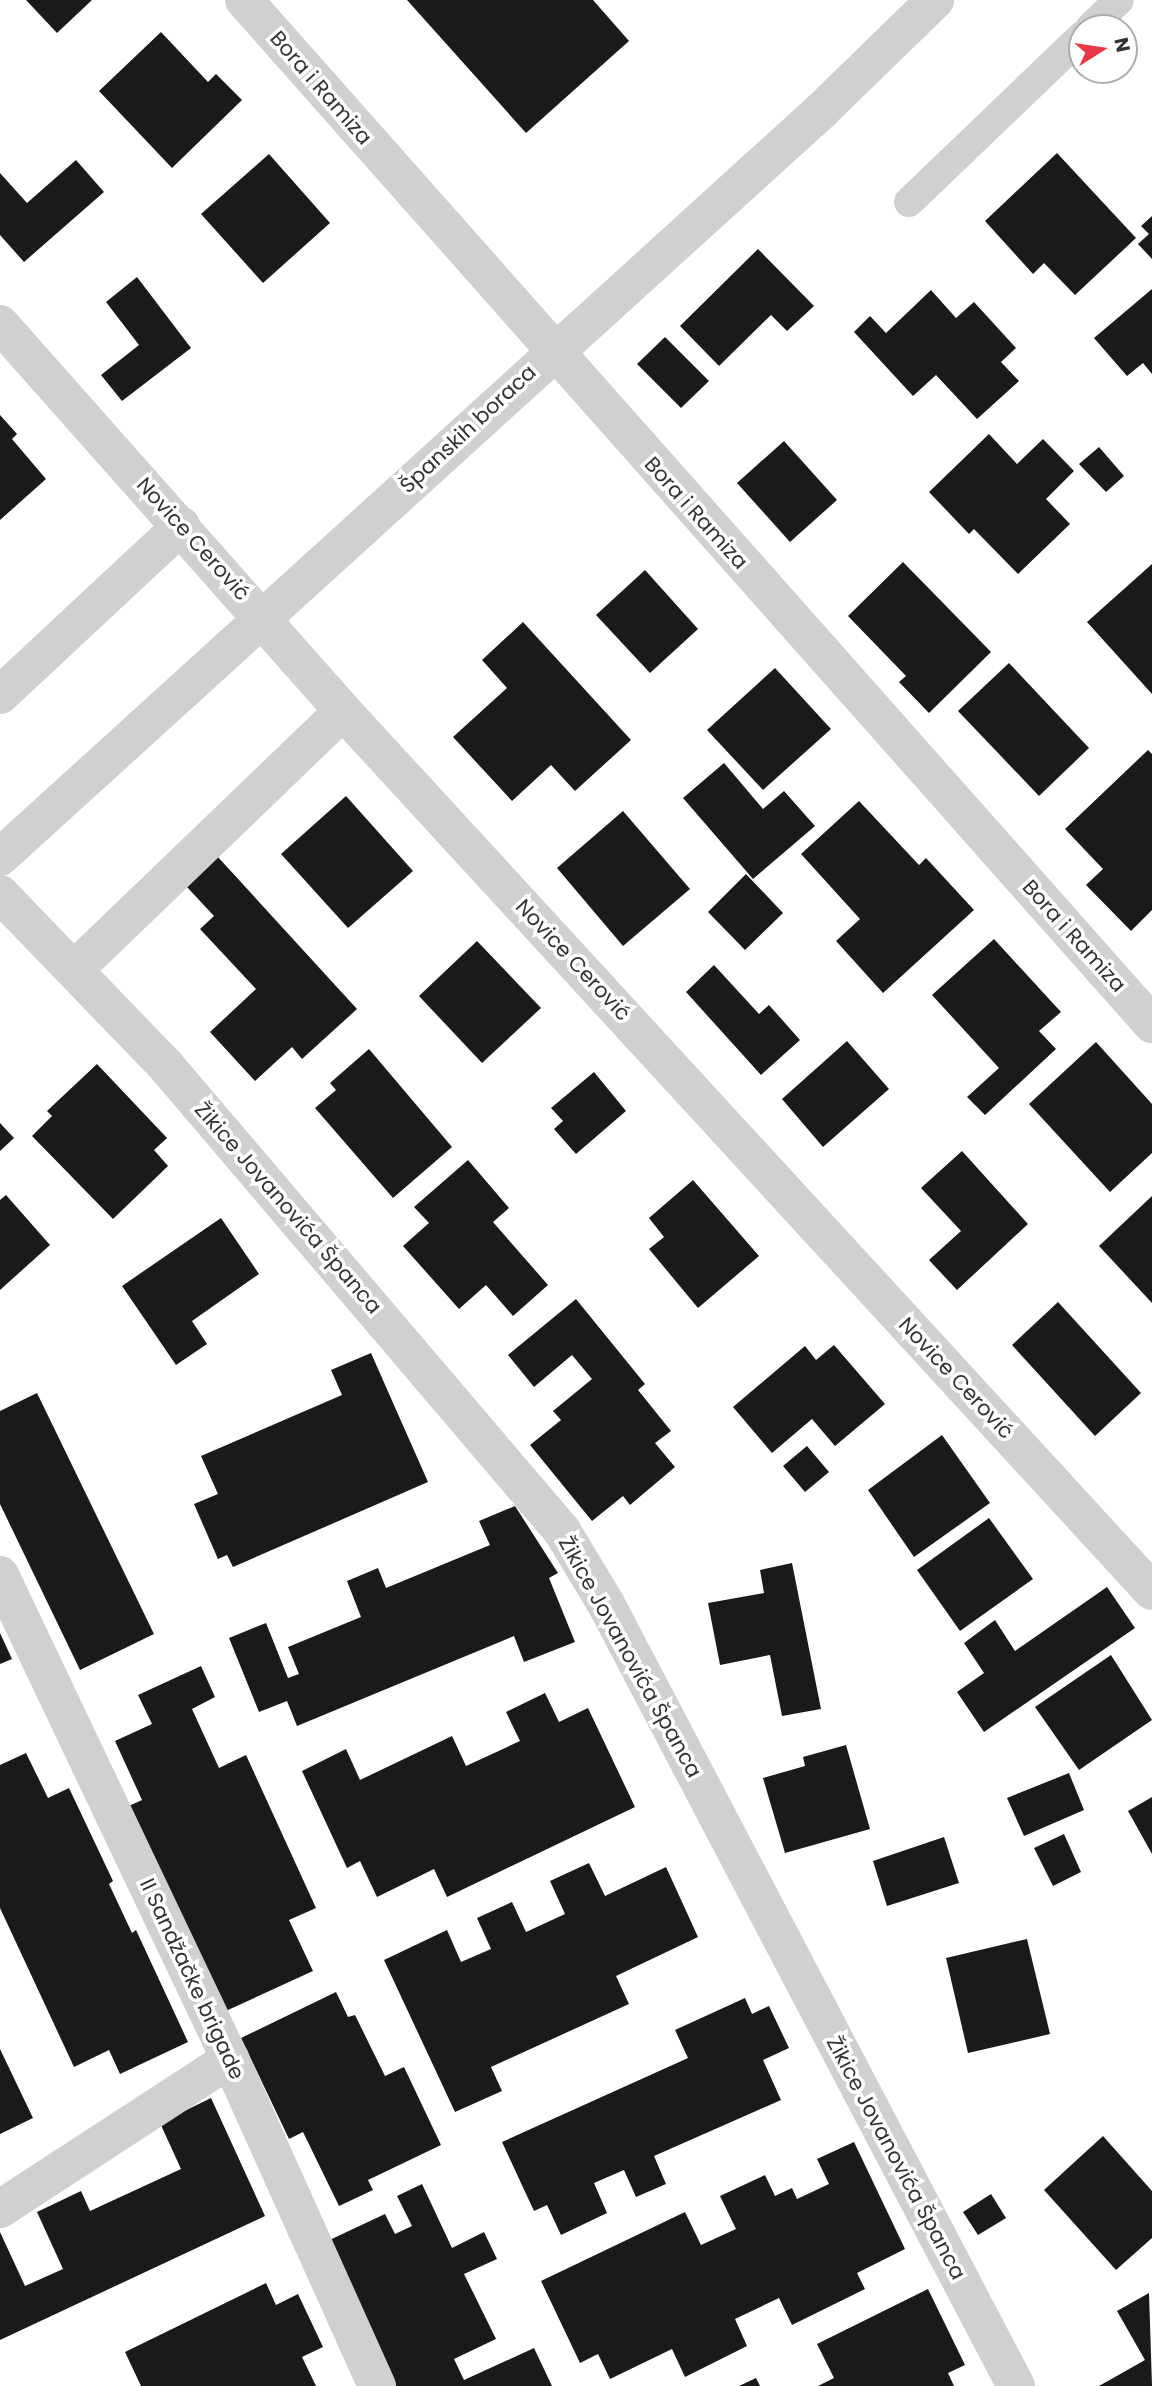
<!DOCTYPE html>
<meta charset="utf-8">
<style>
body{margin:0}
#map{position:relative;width:1152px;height:2386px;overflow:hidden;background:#fff;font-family:Poppins,sans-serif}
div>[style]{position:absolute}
.building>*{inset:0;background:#1a1a1a}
.service>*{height:30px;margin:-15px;padding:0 15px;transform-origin:15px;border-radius:15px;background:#d0d0d0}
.minor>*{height:38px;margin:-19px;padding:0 19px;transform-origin:19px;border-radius:19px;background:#d0d0d0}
span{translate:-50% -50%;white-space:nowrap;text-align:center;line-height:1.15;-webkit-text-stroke:7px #fff;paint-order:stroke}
.street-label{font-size:21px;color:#333}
.north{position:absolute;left:1068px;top:14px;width:70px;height:70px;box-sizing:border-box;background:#fff;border:2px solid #adadad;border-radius:50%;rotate:78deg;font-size:19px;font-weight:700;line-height:28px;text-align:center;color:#333}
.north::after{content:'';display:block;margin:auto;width:24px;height:32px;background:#e63946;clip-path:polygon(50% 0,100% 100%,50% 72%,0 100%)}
</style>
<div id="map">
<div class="building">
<i style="clip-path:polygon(26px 0,92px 0,57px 33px)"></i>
<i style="clip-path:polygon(407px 0,593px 0,629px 41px,526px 133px)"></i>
<i style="clip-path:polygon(161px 32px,208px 82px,216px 74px,242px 100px,172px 168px,99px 91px)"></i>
<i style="clip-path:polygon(1057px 153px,1136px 238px,1075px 295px,1044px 263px,1033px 274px,985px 221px)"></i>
<i style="clip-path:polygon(269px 154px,330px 223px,263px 283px,201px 214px)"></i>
<i style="clip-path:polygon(76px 160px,104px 192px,24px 262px,0 235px,0 173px,27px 203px)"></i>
<i style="clip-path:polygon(1152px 216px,1152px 259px,1138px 244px,1149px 234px,1141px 226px)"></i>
<i style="clip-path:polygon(758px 249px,814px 306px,787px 331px,771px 315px,719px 366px,680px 326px)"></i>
<i style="clip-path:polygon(137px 277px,191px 348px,122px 401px,101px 375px,139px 345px,106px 302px)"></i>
<i style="clip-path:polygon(1152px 289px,1152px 374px,1143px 363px,1127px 376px,1094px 338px)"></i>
<i style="clip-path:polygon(931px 290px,956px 318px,974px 302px,1016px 348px,1001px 362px,1019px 381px,977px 419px,936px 375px,913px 396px,854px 332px,870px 316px,886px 333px)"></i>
<i style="clip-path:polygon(665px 337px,709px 381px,681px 408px,637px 364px)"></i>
<i style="clip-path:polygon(0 415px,17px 434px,12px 439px,46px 479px,0 520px)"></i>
<i style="clip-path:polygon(989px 434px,1017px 464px,1043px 439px,1074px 471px,1046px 499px,1070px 524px,1018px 574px,974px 529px,969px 534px,929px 492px)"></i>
<i style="clip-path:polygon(784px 441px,837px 500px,790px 542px,737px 483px)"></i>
<i style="clip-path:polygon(1099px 447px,1124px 476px,1106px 492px,1079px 464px)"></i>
<i style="clip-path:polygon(903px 562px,991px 652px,929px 713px,899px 682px,906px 676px,848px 616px)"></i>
<i style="clip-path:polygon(1152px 564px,1152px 694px,1087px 622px)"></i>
<i style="clip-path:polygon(645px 570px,698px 629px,650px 673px,596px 615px)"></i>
<i style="clip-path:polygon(523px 622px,631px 740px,575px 791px,551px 765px,512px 801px,453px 737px,507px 688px,482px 660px)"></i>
<i style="clip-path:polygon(1009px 663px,1089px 748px,1039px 796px,958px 711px)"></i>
<i style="clip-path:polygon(775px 668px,831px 729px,763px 790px,707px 730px)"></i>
<i style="clip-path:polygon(1148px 750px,1152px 754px,1152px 910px,1131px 931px,1086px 885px,1103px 869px,1065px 829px)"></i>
<i style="clip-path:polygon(724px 763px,763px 809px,784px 791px,815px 826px,753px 879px,683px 798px)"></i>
<i style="clip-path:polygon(346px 796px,413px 871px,348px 928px,281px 854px)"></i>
<i style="clip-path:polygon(859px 801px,919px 865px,926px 858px,974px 910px,883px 993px,836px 941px,860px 919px,801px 854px)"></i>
<i style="clip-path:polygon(623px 811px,690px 889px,623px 946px,557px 868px)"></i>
<i style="clip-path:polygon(217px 856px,357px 1009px,302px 1059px,292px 1047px,255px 1081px,210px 1032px,256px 989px,200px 929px,214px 916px,186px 886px)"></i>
<i style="clip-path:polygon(746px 874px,783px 913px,745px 950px,708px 912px)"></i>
<i style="clip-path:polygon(994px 939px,1061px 1012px,1039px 1031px,1056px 1049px,985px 1115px,967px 1097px,999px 1068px,932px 995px)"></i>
<i style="clip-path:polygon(477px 941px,541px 1008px,482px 1063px,419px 996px)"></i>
<i style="clip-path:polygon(714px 965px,759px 1014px,769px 1005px,800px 1040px,761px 1075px,686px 992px)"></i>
<i style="clip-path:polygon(847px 1041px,889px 1089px,823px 1147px,782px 1099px)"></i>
<i style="clip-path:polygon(1096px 1042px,1152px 1104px,1152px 1153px,1110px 1192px,1029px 1104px)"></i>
<i style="clip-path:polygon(369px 1049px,452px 1147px,393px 1198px,315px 1108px,336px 1090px,330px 1083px)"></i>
<i style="clip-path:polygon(97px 1064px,167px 1138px,154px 1150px,168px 1166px,113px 1219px,32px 1136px,52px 1116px,47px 1111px)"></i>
<i style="clip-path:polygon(594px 1072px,626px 1111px,576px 1154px,554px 1129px,563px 1121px,551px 1108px)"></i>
<i style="clip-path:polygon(0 1123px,14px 1138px,0 1151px)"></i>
<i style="clip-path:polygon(962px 1151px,1028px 1224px,957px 1290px,929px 1260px,961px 1231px,921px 1188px)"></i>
<i style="clip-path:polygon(468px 1160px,509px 1208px,493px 1222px,548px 1285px,513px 1316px,486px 1285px,459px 1309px,403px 1246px,429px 1223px,414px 1207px)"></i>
<i style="clip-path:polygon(693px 1180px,759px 1256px,698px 1308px,649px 1249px,664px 1237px,649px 1218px)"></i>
<i style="clip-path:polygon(6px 1195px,50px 1245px,0 1290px,0 1200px)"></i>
<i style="clip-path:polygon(1152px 1196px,1152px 1303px,1099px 1246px)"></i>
<i style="clip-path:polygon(221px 1218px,259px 1274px,192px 1321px,207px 1344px,176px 1365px,122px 1286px)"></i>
<i style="clip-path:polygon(576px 1299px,645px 1384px,638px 1390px,671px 1431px,655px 1443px,675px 1467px,630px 1505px,623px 1496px,592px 1521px,530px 1445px,561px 1420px,553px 1411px,592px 1379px,572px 1355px,534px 1387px,508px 1355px)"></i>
<i style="clip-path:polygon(1058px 1302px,1141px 1393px,1095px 1436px,1012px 1345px)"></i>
<i style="clip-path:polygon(834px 1345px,885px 1404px,835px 1446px,812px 1419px,772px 1453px,733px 1407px,805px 1346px,816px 1360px)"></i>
<i style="clip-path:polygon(371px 1353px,428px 1482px,233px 1567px,227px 1555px,218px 1559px,194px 1504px,218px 1494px,201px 1456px,342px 1395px,331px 1370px)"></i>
<i style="clip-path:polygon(37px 1393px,154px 1634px,80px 1670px,0 1504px,0 1411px)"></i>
<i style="clip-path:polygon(942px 1435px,990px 1503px,914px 1557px,868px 1490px)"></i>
<i style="clip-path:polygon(807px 1446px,829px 1472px,805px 1492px,783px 1466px)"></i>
<i style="clip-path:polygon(515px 1506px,558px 1573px,549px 1578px,575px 1642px,524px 1662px,514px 1636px,297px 1726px,287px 1701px,259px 1712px,229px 1638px,266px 1623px,288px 1678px,299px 1674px,288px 1647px,361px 1617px,347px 1581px,378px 1568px,386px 1588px,490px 1545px,479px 1521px)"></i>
<i style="clip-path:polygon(989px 1518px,1033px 1579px,960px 1631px,917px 1570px)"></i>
<i style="clip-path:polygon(792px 1563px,821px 1709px,782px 1716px,770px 1655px,720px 1665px,708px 1603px,764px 1593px,760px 1570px)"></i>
<i style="clip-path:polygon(1107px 1587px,1135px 1628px,984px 1732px,957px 1692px,984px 1673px,964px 1643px,995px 1620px,1015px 1651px)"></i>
<i style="clip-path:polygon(0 1633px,12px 1659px,0 1664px)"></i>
<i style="clip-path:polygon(1111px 1655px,1152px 1720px,1079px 1770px,1035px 1707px)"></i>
<i style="clip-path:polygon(201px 1666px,215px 1697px,192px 1709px,219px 1768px,246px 1755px,316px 1908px,289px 1920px,313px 1971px,217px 2015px,122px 1809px,142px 1800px,115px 1741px,152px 1724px,138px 1695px)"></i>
<i style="clip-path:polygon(545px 1693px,559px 1722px,588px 1708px,635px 1807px,447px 1897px,434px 1869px,377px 1897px,360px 1861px,347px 1868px,302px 1771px,346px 1749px,360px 1780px,452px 1736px,466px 1766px,520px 1741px,506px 1712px)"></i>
<i style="clip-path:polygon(846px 1745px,870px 1829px,785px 1853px,763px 1778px,805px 1766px,803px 1757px)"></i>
<i style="clip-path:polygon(26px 1753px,48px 1798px,69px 1788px,113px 1881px,109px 1884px,132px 1933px,136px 1930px,188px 2042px,120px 2074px,109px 2050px,74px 2067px,0 1908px,0 1765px)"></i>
<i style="clip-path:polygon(1069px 1773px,1084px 1810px,1024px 1836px,1007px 1798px)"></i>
<i style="clip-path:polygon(1152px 1797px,1152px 1854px,1128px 1811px)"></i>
<i style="clip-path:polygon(1064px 1834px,1081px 1872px,1053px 1886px,1034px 1848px)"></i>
<i style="clip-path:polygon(944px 1837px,959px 1883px,887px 1906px,873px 1861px)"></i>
<i style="clip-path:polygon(589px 1863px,605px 1896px,666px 1867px,698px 1937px,616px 1976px,629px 2004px,491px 2067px,502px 2091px,455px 2112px,384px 1960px,447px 1930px,461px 1962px,491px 1949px,477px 1918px,512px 1902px,526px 1932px,565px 1914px,550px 1881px)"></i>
<i style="clip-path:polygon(1027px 1939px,1050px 2034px,968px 2053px,946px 1958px)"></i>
<i style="clip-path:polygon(336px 1992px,348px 2017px,355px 2015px,385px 2076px,404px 2067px,441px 2145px,368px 2180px,373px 2190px,339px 2206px,303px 2132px,289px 2139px,241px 2038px)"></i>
<i style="clip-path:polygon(745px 1998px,752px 2014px,769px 2006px,789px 2048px,763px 2060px,781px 2100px,654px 2156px,666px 2184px,636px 2197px,624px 2170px,594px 2183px,607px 2213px,561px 2235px,547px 2205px,534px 2211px,502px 2142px,688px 2058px,675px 2030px)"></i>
<i style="clip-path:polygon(0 2049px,33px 2118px,0 2134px)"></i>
<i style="clip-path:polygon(211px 2098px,265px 2216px,0 2340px,0 2232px,25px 2286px,63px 2269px,37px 2212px,81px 2191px,90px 2211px,181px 2169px,160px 2123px)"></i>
<i style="clip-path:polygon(1103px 2136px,1152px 2191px,1152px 2238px,1116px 2270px,1044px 2190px)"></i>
<i style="clip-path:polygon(854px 2142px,905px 2249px,857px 2273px,865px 2289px,792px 2325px,779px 2298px,735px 2319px,747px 2346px,685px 2377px,672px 2349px,610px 2379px,598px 2354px,580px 2363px,541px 2281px,685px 2212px,701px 2245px,736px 2229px,720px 2196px,765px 2175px,775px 2196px,792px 2188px,797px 2199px,829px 2184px,817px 2159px)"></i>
<i style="clip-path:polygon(422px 2184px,452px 2248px,484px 2232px,497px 2259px,464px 2274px,496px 2339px,454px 2359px,464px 2380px,534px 2348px,552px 2386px,388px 2386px,321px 2244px,385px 2214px,395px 2234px,412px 2226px,397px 2196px)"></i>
<i style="clip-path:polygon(991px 2194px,1006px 2218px,978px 2235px,963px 2212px)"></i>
<i style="clip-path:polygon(266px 2283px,276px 2305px,298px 2294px,323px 2347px,302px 2357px,316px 2386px,141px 2386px,125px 2352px)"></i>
<i style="clip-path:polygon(928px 2289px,965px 2365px,948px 2373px,954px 2386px,818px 2386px,834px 2378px,817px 2344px)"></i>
<i style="clip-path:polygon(1149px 2293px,1152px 2386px,1099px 2386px,1145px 2360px,1117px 2311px)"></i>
<i style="clip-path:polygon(756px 2378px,760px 2386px,739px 2386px)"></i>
</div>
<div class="service">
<i style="left:1090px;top:28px;width:40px;rotate:-44deg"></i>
<i style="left:909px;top:202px;width:240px;rotate:-43.8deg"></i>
</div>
<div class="minor">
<i style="left:244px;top:0;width:1369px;rotate:48.44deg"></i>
<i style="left:0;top:324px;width:517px;rotate:48.45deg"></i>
<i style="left:343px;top:711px;width:1195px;rotate:47.41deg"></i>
<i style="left:0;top:695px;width:248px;rotate:-43deg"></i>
<i style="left:0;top:857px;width:1111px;rotate:-42.26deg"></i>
<i style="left:822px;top:110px;width:158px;rotate:-44.2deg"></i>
<i style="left:0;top:894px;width:239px;rotate:46deg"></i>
<i style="left:166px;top:1066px;width:611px;rotate:49.58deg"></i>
<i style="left:562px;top:1531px;width:85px;rotate:58.9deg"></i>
<i style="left:606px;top:1604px;width:883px;rotate:62.33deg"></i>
<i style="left:74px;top:970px;width:373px;rotate:-43.9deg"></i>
<i style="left:0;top:1575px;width:536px;rotate:64.58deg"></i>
<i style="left:230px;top:2059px;width:359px;rotate:65.8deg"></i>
<i style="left:0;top:2209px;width:275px;rotate:-33.1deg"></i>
</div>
<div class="street-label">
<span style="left:321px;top:88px;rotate:49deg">Bora i Ramiza</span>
<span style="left:468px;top:429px;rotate:-43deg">Španskih boraca</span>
<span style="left:696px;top:513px;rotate:48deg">Bora i Ramiza</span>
<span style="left:193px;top:539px;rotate:48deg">Novice Cerović</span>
<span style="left:1074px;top:936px;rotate:48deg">Bora i Ramiza</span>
<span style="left:573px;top:960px;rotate:47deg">Novice Cerović</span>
<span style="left:288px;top:1208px;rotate:49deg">Žikice Jovanovića Španca</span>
<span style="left:956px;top:1378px;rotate:47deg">Novice Cerović</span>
<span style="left:630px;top:1657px;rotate:61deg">Žikice Jovanovića Španca</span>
<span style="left:192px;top:1979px;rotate:65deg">II Sandžačke brigade</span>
<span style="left:896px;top:2158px;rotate:62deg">Žikice Jovanovića Španca</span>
</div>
<div class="north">N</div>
</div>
